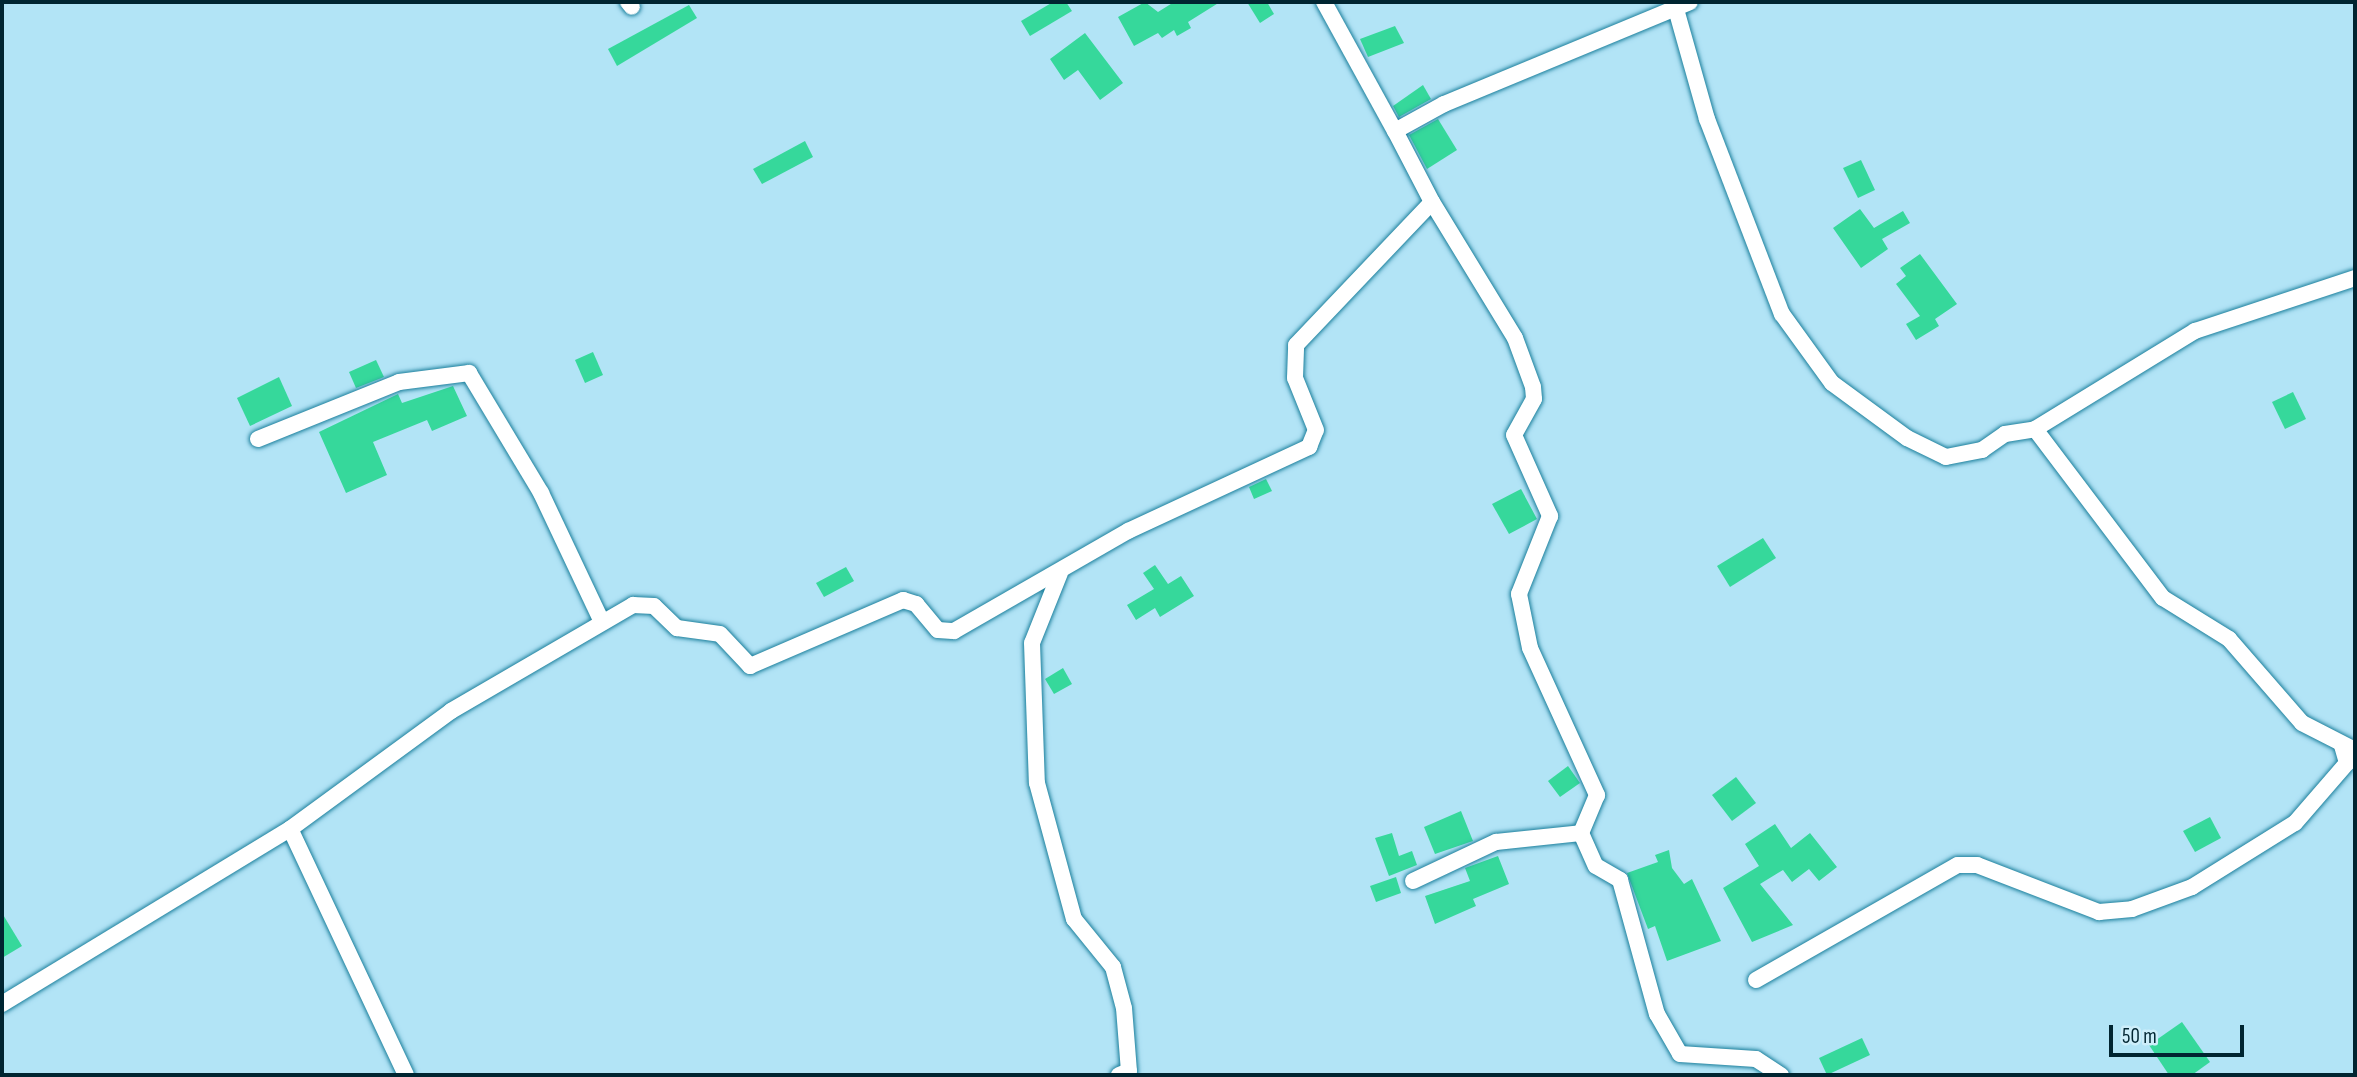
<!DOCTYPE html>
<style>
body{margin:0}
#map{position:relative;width:2357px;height:1077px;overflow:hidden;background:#b2e4f6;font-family:"Sofia Sans Condensed",sans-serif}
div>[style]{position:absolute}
.building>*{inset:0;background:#36d89b}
.roads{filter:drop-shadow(0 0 2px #1b7f9c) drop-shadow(0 0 2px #1b7f9c)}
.street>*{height:16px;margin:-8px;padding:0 8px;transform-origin:8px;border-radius:8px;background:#fff}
span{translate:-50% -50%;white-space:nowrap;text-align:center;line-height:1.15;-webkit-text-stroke:7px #cdeefa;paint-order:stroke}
.frame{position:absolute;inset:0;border:4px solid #002531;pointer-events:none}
.scale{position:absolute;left:2109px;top:1025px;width:135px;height:32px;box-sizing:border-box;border:4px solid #002531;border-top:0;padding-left:9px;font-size:21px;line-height:24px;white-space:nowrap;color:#002531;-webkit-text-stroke:5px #cdeefa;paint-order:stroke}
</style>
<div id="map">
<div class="building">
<i style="clip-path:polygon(1053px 2px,1066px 2px,1072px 11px,1030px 36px,1021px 21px)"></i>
<i style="clip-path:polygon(1145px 2px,1158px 12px,1174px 2px,1220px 2px,1188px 22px,1191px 28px,1177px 36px,1174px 30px,1162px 38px,1158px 33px,1134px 46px,1118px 17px)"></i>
<i style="clip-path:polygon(1247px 2px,1267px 2px,1274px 14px,1260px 23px)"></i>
<i style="clip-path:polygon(689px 5px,697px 18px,617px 66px,608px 49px)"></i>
<i style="clip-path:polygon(1395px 26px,1404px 43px,1368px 57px,1360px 39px)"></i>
<i style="clip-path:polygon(1085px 33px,1123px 83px,1100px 100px,1078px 70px,1064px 80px,1050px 59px)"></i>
<i style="clip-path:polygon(1423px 85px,1431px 99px,1399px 117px,1393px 106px)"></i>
<i style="clip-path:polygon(1438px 119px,1457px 150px,1427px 169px,1409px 135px)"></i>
<i style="clip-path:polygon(805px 141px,813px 157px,762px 184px,753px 169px)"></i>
<i style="clip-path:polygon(1861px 160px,1875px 190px,1858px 198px,1843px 168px)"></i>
<i style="clip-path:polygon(1860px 209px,1874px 228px,1903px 211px,1910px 223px,1882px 239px,1888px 249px,1861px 268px,1833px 228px)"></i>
<i style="clip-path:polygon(1920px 254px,1957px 304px,1935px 319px,1939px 326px,1916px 340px,1906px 324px,1920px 316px,1896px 284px,1906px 276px,1900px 268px)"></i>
<i style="clip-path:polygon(593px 352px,603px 375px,585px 383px,575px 360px)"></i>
<i style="clip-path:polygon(376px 360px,384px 377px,356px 388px,349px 372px)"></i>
<i style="clip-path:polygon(279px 377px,292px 406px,250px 426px,237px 398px)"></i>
<i style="clip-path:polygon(453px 386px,467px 416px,432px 431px,427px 420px,373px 442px,387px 475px,346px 493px,319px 432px,398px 394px,402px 403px)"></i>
<i style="clip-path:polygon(2293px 392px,2306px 419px,2285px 429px,2272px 402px)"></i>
<i style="clip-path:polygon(1266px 479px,1272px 491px,1254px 499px,1249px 487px)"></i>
<i style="clip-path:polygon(1521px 489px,1537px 519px,1509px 534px,1492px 504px)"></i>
<i style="clip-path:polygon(1763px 538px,1776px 558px,1730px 587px,1717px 566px)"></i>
<i style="clip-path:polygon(1155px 565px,1168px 584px,1181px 576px,1194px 596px,1160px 617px,1155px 608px,1136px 620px,1127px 605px,1154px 589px,1143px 573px)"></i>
<i style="clip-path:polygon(846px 567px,854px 581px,824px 597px,816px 583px)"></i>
<i style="clip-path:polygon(1063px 668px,1072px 684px,1054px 694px,1045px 679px)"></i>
<i style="clip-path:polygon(1568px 766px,1580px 783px,1560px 797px,1548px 781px)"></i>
<i style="clip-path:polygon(1736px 777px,1756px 803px,1732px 821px,1712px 795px)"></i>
<i style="clip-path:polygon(1461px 811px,1473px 841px,1435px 854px,1424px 827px)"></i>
<i style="clip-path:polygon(2210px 817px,2221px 838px,2195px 852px,2183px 831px)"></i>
<i style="clip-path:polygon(1775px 824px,1791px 848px,1810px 833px,1837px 867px,1819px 881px,1809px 869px,1792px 882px,1783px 870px,1760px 884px,1793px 925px,1752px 942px,1723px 888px,1759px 866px,1745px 844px)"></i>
<i style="clip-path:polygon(1392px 833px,1399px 856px,1412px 851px,1417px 865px,1389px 876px,1375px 838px)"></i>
<i style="clip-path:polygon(1669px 850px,1672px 868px,1684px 884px,1692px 879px,1721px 941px,1667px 961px,1655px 926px,1648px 929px,1627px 873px,1658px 862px,1655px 855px)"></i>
<i style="clip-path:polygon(1498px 856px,1509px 884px,1473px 899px,1476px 906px,1435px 924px,1425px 896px,1470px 881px,1465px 868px)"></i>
<i style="clip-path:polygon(1396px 877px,1401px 893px,1376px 902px,1370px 886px)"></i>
<i style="clip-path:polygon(2px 913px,22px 946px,2px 958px)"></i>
<i style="clip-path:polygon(2182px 1022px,2210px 1062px,2192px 1075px,2169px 1075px,2149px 1045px)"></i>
<i style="clip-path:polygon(1862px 1038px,1870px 1055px,1827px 1075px,1819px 1058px)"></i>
</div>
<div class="roads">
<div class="street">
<i style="left:628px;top:2px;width:6px;rotate:51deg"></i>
<i style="left:1324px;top:2px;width:147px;rotate:61.2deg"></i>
<i style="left:1676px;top:9px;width:114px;rotate:74.3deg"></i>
<i style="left:1707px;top:119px;width:209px;rotate:69deg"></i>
<i style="left:1782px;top:314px;width:85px;rotate:54.1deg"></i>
<i style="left:1832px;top:383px;width:93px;rotate:36.3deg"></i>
<i style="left:1907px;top:438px;width:43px;rotate:26deg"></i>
<i style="left:1946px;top:457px;width:37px;rotate:-11deg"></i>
<i style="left:1982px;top:450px;width:28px;rotate:-35deg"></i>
<i style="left:2005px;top:434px;width:30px;rotate:-9deg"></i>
<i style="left:2035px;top:429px;width:212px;rotate:52.9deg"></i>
<i style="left:2163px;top:598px;width:78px;rotate:31.8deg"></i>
<i style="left:2229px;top:639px;width:111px;rotate:49deg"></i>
<i style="left:2302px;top:723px;width:59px;rotate:27deg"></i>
<i style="left:1432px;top:202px;width:159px;rotate:58.6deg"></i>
<i style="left:1515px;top:338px;width:52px;rotate:69.8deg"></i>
<i style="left:1533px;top:387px;width:12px;rotate:85deg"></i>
<i style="left:1534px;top:399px;width:41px;rotate:119.1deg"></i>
<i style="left:1514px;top:435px;width:89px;rotate:66deg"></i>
<i style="left:1550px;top:516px;width:84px;rotate:111.7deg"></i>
<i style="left:1519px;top:594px;width:55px;rotate:78.5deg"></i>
<i style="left:1530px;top:648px;width:162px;rotate:65.5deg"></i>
<i style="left:1597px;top:795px;width:41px;rotate:112.8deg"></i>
<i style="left:1581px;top:833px;width:36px;rotate:66deg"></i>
<i style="left:1596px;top:866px;width:28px;rotate:30deg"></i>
<i style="left:1620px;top:880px;width:139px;rotate:74.6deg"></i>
<i style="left:1657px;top:1014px;width:46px;rotate:60.1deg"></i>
<i style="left:1680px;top:1054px;width:76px;rotate:3.8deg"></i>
<i style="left:1756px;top:1059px;width:30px;rotate:33deg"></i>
<i style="left:2035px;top:429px;width:188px;rotate:-31.5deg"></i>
<i style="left:2195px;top:331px;width:169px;rotate:-18.3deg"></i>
<i style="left:258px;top:439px;width:152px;rotate:-22deg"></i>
<i style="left:399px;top:382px;width:71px;rotate:-7.3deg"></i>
<i style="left:469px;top:373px;width:140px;rotate:59deg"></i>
<i style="left:541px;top:493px;width:143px;rotate:64.7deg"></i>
<i style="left:1060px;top:573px;width:75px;rotate:111.8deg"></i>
<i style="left:1032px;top:643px;width:140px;rotate:88deg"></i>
<i style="left:1037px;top:783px;width:141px;rotate:74.8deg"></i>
<i style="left:1074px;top:919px;width:62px;rotate:50.9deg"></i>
<i style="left:1113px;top:967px;width:42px;rotate:75deg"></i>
<i style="left:1124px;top:1008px;width:63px;rotate:85.5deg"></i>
<i style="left:1129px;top:1071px;width:11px;rotate:158deg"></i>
<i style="left:1413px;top:881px;width:92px;rotate:-25.2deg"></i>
<i style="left:1496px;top:842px;width:85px;rotate:-6deg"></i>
<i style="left:1756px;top:980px;width:232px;rotate:-29.7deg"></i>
<i style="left:1958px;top:865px;width:19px"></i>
<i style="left:1977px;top:865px;width:131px;rotate:21.1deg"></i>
<i style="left:2099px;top:912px;width:33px;rotate:-5deg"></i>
<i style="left:2132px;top:909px;width:64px;rotate:-20.1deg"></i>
<i style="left:2192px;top:887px;width:121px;rotate:-31.9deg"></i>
<i style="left:2295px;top:823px;width:79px;rotate:-49.1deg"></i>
<i style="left:2347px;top:763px;width:18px;rotate:-106deg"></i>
<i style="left:2px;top:1004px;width:337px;rotate:-31.3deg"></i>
<i style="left:406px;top:1075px;width:272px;rotate:-115.2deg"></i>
<i style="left:290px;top:829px;width:200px;rotate:-36.2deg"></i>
<i style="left:451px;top:711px;width:211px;rotate:-30.2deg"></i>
<i style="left:633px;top:605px;width:21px;rotate:3deg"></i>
<i style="left:654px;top:606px;width:32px;rotate:44deg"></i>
<i style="left:677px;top:628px;width:43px;rotate:7.9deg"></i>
<i style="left:720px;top:634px;width:44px;rotate:46.8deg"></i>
<i style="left:750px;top:666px;width:167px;rotate:-23.3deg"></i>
<i style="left:903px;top:600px;width:14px;rotate:17deg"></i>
<i style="left:916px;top:604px;width:34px;rotate:50deg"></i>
<i style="left:938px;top:630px;width:16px;rotate:4deg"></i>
<i style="left:954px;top:631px;width:201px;rotate:-29.9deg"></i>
<i style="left:1128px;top:531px;width:200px;rotate:-24.9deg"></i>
<i style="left:1309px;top:447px;width:18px;rotate:-68deg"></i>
<i style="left:1316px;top:430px;width:56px;rotate:-112deg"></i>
<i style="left:1295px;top:378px;width:33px;rotate:-88deg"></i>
<i style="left:1296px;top:345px;width:197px;rotate:-46.4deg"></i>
<i style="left:1432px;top:202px;width:80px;rotate:-117.5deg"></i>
<i style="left:1395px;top:131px;width:56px;rotate:-28.9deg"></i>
<i style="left:1444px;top:104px;width:266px;rotate:-22.5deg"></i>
</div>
</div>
<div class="frame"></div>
<div class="scale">50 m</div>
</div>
